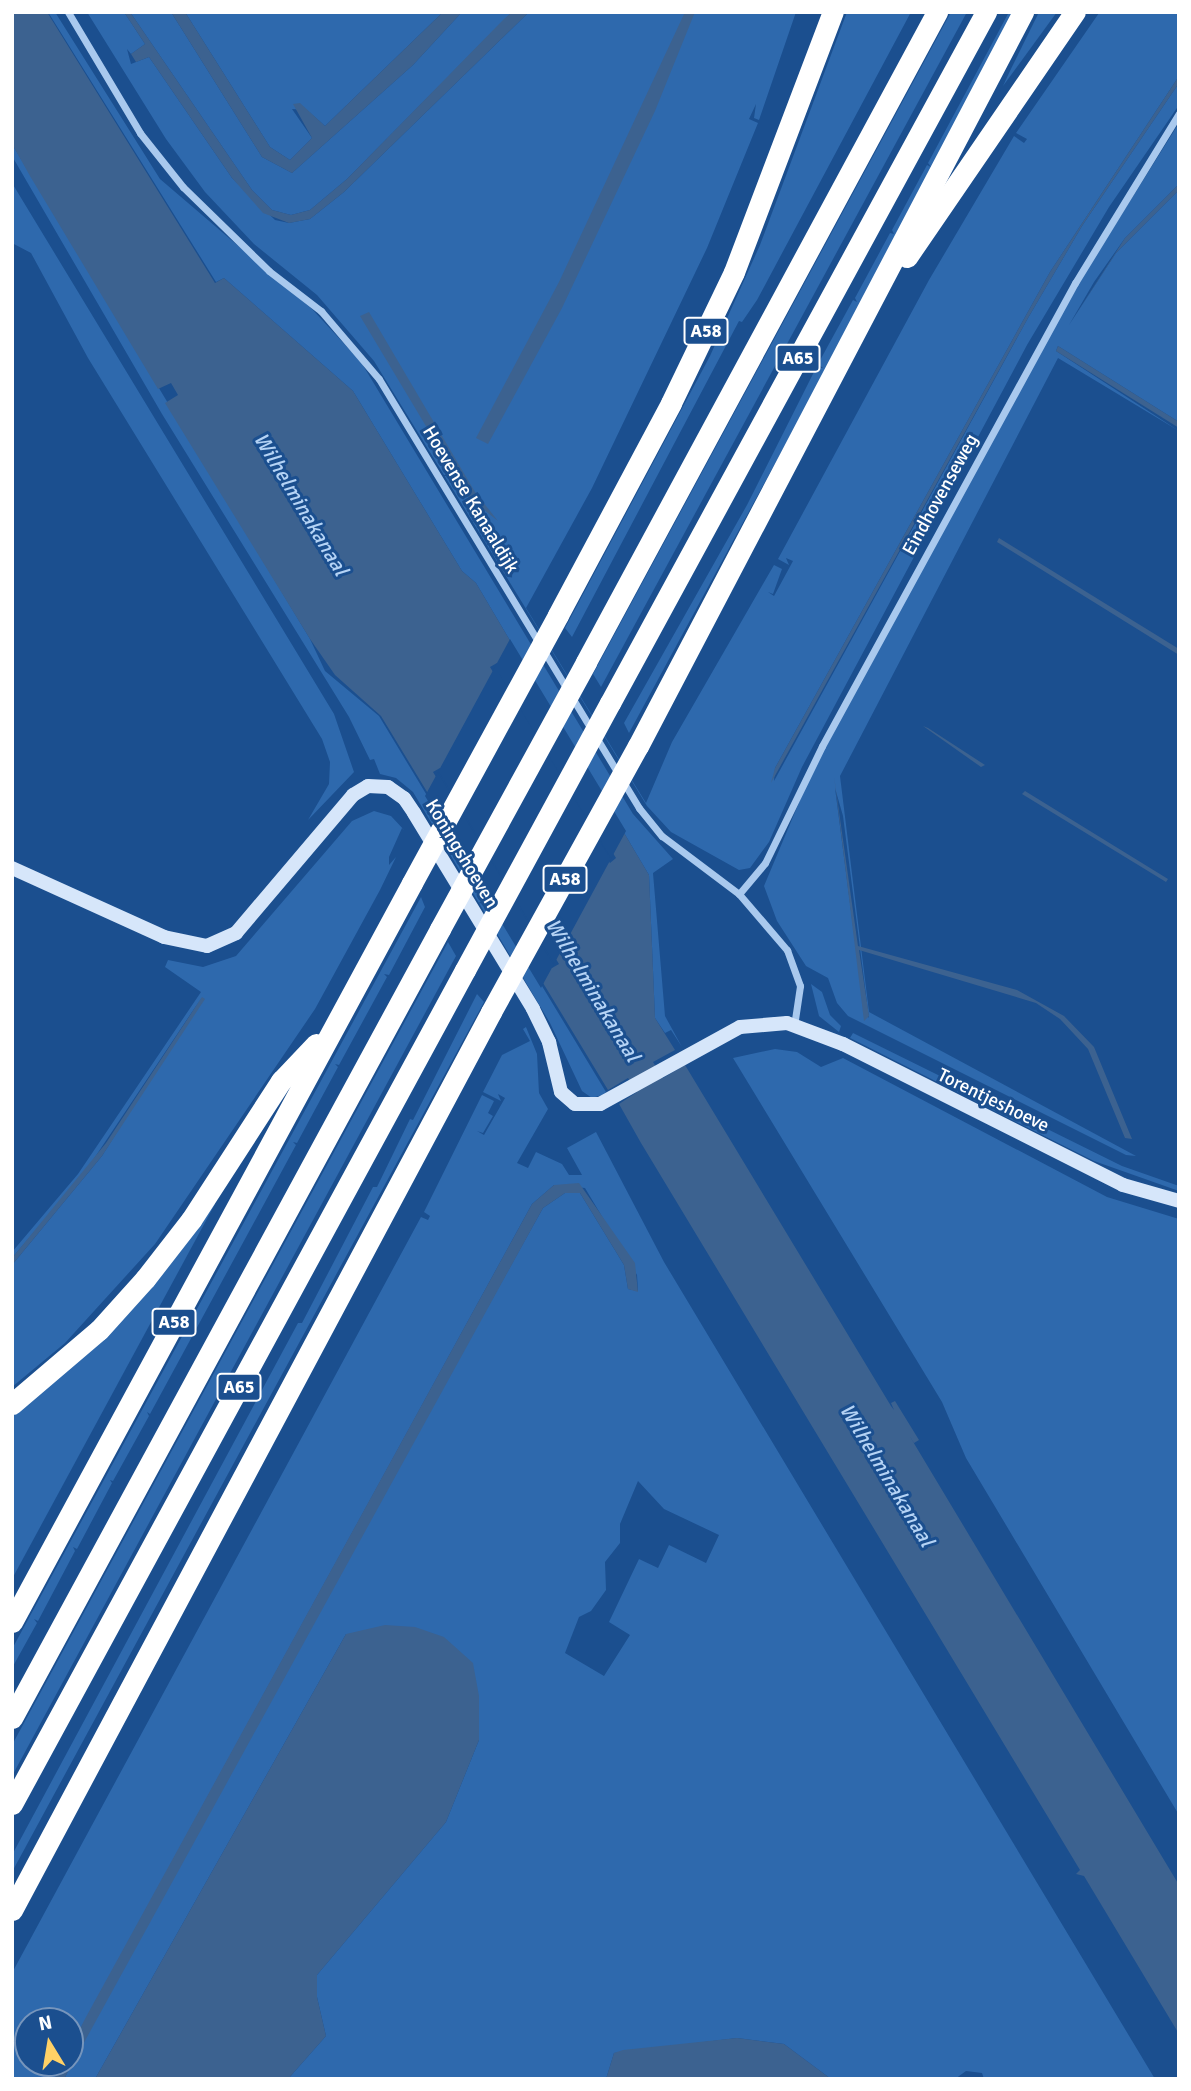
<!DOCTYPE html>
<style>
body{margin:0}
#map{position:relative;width:1191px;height:2091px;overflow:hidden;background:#1b4f8f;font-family:Signika,sans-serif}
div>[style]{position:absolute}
.green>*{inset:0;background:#2e69ad}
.water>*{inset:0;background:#3c6290}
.pier>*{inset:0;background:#1b4f8f}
.street>*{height:7px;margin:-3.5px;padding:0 3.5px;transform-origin:3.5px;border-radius:3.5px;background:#a9c9ee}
.secondary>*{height:14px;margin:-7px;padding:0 7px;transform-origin:7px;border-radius:7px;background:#d6e6fa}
.highway>*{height:21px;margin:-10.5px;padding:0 10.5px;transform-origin:10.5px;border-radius:10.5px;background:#fff}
.highway-bridge>*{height:21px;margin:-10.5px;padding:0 10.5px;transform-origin:10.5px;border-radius:10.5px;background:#fff}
span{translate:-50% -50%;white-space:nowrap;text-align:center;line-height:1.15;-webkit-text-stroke:6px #1b4f8f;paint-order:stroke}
.shield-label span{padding:2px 5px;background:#1b4f8f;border:2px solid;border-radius:5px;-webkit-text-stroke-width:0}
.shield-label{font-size:18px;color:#fff;font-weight:700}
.street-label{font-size:19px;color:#fff}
.water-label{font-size:21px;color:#b5d3f5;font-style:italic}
.frame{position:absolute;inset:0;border:14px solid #fff;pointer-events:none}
.north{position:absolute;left:14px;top:2007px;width:70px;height:70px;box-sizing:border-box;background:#1b4f8f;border:2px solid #7695bc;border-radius:50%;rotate:349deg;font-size:19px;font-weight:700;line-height:28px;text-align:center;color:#fff}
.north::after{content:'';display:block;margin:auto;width:24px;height:32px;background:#ffd166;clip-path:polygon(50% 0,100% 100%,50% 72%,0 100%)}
</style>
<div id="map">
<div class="green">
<i style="clip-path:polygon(48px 12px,55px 12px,160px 179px,312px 309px,361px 362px,633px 814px,673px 859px,653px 873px,665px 1016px,682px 1047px,671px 1030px,665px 1033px,655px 1018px,649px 875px,476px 583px,462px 571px,353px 391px,224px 278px,216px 282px)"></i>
<i style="clip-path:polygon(87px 12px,124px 12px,145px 44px,131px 54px,127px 49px,131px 64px,149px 57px,232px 178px,275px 220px,289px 223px,310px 219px,344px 192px,529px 12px,796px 12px,759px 120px,754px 118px,756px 104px,749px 119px,758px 123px,707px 248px,592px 488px,526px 608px,646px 803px,672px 742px,774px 565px,782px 569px,773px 594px,768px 592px,774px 596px,793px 561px,786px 558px,789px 565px,778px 559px,929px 280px,1014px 136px,1024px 143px,1027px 139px,1016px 133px,1099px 13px,1179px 12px,1179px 76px,1050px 272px,775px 768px,774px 781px,1028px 318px,1082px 226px,1179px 83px,1179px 105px,1109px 207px,1027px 345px,802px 767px,769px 842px,750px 868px,739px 870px,671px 832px,647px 806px,374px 361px,317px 295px,254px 244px,205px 192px,166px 139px)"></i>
<i style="clip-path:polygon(130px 12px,171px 12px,262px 157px,292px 173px,413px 65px,462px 12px,512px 12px,347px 179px,310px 210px,291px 215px,272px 210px,252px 190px)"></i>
<i style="clip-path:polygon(185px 12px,443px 12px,325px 126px,307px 110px,292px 109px,312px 138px,290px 160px,270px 147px)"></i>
<i style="clip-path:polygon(847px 12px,911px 12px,757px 300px,742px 322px,739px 321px,572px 637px,565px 628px,710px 356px,760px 245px)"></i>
<i style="clip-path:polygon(951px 12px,967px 12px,601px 687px,593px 674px)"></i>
<i style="clip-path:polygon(1009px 12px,1015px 12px,929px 179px,629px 733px,624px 723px,747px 505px,816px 368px,823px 368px,818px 364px,853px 300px,857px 302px,855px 298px,890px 233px,894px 234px,892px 230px,927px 165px,931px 167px,928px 163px)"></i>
<i style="clip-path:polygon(1039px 12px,1057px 12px,1003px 86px,1009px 73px)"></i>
<i style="clip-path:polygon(evenodd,1179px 123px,1179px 184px,1125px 238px,1094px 282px,1069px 325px,1116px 253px,1179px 190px,1179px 422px,1058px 346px,1056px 351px,1179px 431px,1058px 358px,840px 776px,869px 1012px,1136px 1156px,1126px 1155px,848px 1016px,837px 1003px,828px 978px,806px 966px,777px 921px,764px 886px,819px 755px,1036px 351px,1179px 123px,835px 788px,843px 816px,869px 1018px,864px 1011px,835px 788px)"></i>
<i style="clip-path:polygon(12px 144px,310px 639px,325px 671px,379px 716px,606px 1092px,602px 1095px,592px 1098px,582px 1091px,550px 1023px,413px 792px,396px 778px,380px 774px,374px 759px,370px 760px,349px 717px,162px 414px,12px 156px)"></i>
<i style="clip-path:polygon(12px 183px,334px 714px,354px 772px,308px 820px,329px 784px,330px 762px,322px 739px,88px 358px,31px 253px,12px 243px)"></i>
<i style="clip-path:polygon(374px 811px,391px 816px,405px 831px,402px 828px,389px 857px,389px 865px,396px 857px,380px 890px,315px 1009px,155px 1244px,65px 1343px,12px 1387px,12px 1265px,102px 1156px,202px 997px,85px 1172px,12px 1258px,12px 1252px,78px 1174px,201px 992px,165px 967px,168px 960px,203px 967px,236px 956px,352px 821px)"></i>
<i style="clip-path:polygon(421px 897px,425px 907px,389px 975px,384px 974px,387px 977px,339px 1065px,335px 1064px,338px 1067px,297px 1143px,293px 1142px,296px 1145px,150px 1414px,147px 1412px,149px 1416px,113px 1481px,110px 1480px,112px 1483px,77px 1549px,73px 1547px,75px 1551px,38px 1621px,34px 1619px,37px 1623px,12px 1668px,12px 1649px)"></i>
<i style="clip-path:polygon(448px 942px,456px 956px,12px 1776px,12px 1745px)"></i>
<i style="clip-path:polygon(811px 984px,822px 992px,830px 1015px,841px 1026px,839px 1032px,819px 1016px)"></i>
<i style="clip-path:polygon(477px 994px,484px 1002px,12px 1872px,12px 1855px,298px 1323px,302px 1323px,373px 1187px,377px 1187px,410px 1119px,413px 1120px)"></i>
<i style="clip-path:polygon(evenodd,526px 1027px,537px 1054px,539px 1093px,548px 1109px,517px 1163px,528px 1168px,536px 1152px,562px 1164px,569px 1175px,582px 1175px,567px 1148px,596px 1132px,664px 1262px,1155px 2079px,984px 2079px,982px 2073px,966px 2071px,955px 2079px,831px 2079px,784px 2044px,737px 2038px,614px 2053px,606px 2079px,288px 2079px,326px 2036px,317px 1997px,317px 1975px,446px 1822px,479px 1740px,346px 1634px,95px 2079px,64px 2079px,320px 1595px,327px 1595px,543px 1208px,565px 1193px,580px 1193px,624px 1265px,628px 1289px,638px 1291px,637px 1275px,585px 1188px,554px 1185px,532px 1204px,70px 2048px,70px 2021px,28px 2021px,28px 2063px,62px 2063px,54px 2079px,12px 2079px,12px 1973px,421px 1217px,428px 1220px,430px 1216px,424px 1212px,482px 1095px,494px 1101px,488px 1113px,493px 1116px,483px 1133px,477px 1131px,484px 1135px,505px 1098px,498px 1094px,501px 1101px,483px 1092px,502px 1055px,530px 1041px,523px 1029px,526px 1027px,638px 1481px,664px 1509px,719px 1535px,706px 1563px,669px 1545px,658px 1568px,639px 1559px,609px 1622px,630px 1635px,604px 1676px,565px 1653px,579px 1617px,591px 1611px,606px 1590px,605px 1562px,620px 1543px,620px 1524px,638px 1481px)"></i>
<i style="clip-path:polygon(853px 1033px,1122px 1166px,1179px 1186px,1179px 1191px,1094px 1161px,866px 1046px,850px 1038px)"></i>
<i style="clip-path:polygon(775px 1049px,797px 1052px,821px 1067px,843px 1058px,1107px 1197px,1179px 1219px,1179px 1815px,966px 1458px,942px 1402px,733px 1058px)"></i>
<i style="clip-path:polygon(212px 1203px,215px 1204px,12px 1579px,12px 1413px)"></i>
</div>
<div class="water">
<i style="clip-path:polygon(evenodd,12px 12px,47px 12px,215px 283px,224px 278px,353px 391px,462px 571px,476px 583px,649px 875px,655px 1018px,675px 1050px,653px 1062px,663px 1078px,685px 1065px,891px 1406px,894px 1410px,891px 1403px,895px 1401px,919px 1440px,914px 1443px,909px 1435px,1179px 1885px,1179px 2034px,1084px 1876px,1076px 1874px,1080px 1870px,641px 1143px,619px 1104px,637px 1092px,628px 1078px,608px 1090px,381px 716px,335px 675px,310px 639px,165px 403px,178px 395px,171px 383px,158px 389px,30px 176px,12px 144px,12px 12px,497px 663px,616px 858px,610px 863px,490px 667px,497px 663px,12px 12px,440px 768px,559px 964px,552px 968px,433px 772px,440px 768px)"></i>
<i style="clip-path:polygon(124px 12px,130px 12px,252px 190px,272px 210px,291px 215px,310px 210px,347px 179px,504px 19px,512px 12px,529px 12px,344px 192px,310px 219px,289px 223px,263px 213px,232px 178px,149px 57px,136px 62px,131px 54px,145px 44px)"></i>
<i style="clip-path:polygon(171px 12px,185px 12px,270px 147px,290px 160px,312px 138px,293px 104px,300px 103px,325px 126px,443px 12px,462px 12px,413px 65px,292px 173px,262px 157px)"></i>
<i style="clip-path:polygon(685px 12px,695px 12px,655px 111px,562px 308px,488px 444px,476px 438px,559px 282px)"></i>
<i style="clip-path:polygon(1179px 76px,1179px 83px,1082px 226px,1028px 318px,771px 783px,775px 768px,1050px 272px)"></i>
<i style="clip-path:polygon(1179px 184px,1179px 190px,1116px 253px,1069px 325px,1125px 238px)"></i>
<i style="clip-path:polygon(369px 312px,475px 492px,498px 521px,469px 498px,360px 316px)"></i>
<i style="clip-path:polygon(1058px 346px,1179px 422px,1179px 428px,1056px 351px)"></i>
<i style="clip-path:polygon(999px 538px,1179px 649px,1179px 655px,997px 542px)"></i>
<i style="clip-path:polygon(923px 726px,928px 728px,985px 765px,981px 767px)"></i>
<i style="clip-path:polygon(834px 776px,858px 946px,1017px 990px,1064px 1016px,1094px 1047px,1132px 1139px,1125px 1138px,1088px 1049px,1060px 1019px,1036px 1003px,859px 950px,869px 1016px,864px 1021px)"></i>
<i style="clip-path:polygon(1025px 791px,1168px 879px,1166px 882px,1022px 794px)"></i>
<i style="clip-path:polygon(202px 997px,205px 999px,102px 1156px,12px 1265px,12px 1258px,106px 1143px)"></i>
<i style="clip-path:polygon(579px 1183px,635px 1263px,638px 1292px,628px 1289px,624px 1265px,580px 1193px,565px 1193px,543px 1208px,64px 2079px,54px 2079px,62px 2063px,70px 2063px,70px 2048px,86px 2017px,532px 1204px,554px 1185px)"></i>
<i style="clip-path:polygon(385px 1625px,415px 1627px,444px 1637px,473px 1663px,479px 1696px,479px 1740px,446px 1822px,317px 1975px,317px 1997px,326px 2036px,288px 2079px,95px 2079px,346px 1634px)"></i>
<i style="clip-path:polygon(737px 2038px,784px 2044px,831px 2079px,606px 2079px,614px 2053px,623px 2050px)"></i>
</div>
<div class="pier">
<i style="clip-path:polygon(evenodd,510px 639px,626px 831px,541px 988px,425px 796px,510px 639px,495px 667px,611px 858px,610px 858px,495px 667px,510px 639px,439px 772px,554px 963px,553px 964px,438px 773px,439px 772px)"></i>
</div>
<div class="street">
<i style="left:68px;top:12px;width:141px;rotate:59.2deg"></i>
<i style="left:140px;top:133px;width:69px;rotate:51.5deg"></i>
<i style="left:183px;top:187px;width:120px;rotate:44.3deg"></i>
<i style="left:269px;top:271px;width:66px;rotate:37.6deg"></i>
<i style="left:321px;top:311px;width:89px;rotate:49.5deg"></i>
<i style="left:379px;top:379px;width:502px;rotate:58.78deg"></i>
<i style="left:639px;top:808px;width:36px;rotate:51deg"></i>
<i style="left:662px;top:836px;width:96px;rotate:37deg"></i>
<i style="left:739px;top:894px;width:74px;rotate:49.4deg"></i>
<i style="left:787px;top:950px;width:38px;rotate:70deg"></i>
<i style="left:800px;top:986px;width:40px;rotate:98.5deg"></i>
<i style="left:739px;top:894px;width:40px;rotate:-50deg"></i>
<i style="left:765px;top:863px;width:130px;rotate:-64deg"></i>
<i style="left:822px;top:746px;width:528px;rotate:-61.35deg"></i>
<i style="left:1075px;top:283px;width:199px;rotate:-58.5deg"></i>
</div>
<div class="secondary">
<i style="left:12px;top:868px;width:167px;rotate:24.4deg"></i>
<i style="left:164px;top:937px;width:44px;rotate:11.8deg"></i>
<i style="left:207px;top:946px;width:32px;rotate:-24deg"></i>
<i style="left:236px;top:933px;width:181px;rotate:-49.7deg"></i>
<i style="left:353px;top:795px;width:17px;rotate:-31deg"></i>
<i style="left:368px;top:786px;width:20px;rotate:3deg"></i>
<i style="left:388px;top:787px;width:19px;rotate:35deg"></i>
<i style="left:404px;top:798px;width:18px;rotate:56deg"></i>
<i style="left:414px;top:813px;width:229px;rotate:58.7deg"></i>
<i style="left:533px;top:1009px;width:37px;rotate:64deg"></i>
<i style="left:549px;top:1042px;width:51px;rotate:76.5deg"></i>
<i style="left:561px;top:1092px;width:18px;rotate:41deg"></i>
<i style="left:575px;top:1104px;width:25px"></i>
<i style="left:600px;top:1104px;width:160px;rotate:-28.8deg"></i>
<i style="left:740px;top:1027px;width:47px;rotate:-4.9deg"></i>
<i style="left:787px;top:1023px;width:60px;rotate:20.6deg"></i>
<i style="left:843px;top:1044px;width:313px;rotate:26.7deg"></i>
<i style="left:1123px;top:1185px;width:58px;rotate:15.9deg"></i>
</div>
<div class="highway">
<i style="left:907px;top:257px;width:297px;rotate:-55.6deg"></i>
<i style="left:558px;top:615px;width:240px;rotate:-61.9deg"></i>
<i style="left:671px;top:403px;width:145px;rotate:-64.3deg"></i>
<i style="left:734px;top:272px;width:278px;rotate:-69.2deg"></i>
<i style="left:586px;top:662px;width:739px;rotate:-61.63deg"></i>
<i style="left:610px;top:703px;width:787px;rotate:-61.45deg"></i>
<i style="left:638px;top:746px;width:829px;rotate:-62.32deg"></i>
<i style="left:12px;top:1404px;width:114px;rotate:-40.4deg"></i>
<i style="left:99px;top:1330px;width:69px;rotate:-48deg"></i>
<i style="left:145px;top:1279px;width:75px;rotate:-52.1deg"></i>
<i style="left:191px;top:1220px;width:166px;rotate:-57.1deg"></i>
<i style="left:281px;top:1081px;width:51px;rotate:-46.6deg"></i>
<i style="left:12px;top:1622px;width:840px;rotate:-61.57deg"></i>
<i style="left:12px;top:1718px;width:898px;rotate:-61.52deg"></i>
<i style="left:12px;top:1804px;width:949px;rotate:-61.49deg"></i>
<i style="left:12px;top:1910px;width:1018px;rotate:-61.92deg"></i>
</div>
<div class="highway-bridge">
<i style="left:412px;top:883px;width:305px;rotate:-61.4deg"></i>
<i style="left:440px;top:929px;width:304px;rotate:-61.3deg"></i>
<i style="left:465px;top:970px;width:304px;rotate:-61.5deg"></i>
<i style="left:491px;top:1012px;width:304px;rotate:-61.1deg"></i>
</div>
<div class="shield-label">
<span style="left:706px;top:331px">A58</span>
<span style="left:798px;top:358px">A65</span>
<span style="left:565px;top:879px">A58</span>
<span style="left:174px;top:1322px">A58</span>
<span style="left:239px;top:1387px">A65</span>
</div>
<div class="street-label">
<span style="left:941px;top:495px;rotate:-61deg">Eindhovenseweg</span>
<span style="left:470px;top:500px;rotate:59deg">Hoevense Kanaaldijk</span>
<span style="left:461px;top:854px;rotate:59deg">Koningshoeven</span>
<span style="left:993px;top:1101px;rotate:26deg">Torentjeshoeve</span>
</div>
<div class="water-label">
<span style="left:301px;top:504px;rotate:59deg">Wilhelminakanaal</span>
<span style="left:593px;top:990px;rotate:59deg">Wilhelminakanaal</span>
<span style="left:887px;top:1475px;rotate:59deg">Wilhelminakanaal</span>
</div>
<div class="frame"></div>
<div class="north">N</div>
</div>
